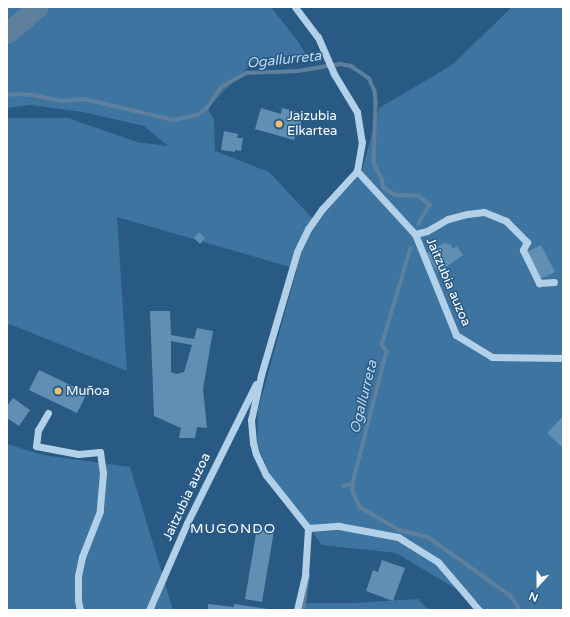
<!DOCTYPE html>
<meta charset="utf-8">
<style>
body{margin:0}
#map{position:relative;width:570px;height:617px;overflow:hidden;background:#285a84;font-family:"Varela Round",sans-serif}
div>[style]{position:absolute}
.green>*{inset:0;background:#3d74a0}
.stream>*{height:3.5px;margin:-1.75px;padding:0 1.75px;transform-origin:1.75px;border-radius:1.75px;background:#5e809d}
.river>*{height:21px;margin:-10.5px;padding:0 10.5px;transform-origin:10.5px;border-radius:10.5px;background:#5e809d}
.building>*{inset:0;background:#618fb3}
.minor>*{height:7px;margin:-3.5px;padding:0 3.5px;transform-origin:3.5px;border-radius:3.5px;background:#b2d0e7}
.dots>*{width:11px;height:11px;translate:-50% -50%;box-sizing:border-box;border:2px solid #285a84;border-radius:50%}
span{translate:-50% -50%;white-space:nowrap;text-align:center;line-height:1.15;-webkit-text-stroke:3px #285a84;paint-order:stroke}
.poi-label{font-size:13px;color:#fff}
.left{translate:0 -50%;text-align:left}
.street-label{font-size:13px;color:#fff}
.water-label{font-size:14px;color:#bdd9ef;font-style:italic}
.neighbourhood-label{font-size:14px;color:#fff;letter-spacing:1px}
.frame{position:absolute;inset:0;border:8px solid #fff;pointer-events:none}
.north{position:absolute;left:518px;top:565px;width:40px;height:40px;-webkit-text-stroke:3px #285a84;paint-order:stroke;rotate:201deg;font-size:11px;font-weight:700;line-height:16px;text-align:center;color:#fff}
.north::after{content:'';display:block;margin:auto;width:14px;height:18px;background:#fff;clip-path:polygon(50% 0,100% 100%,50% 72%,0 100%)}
</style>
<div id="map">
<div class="green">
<i style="clip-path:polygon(7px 7px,271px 7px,297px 40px,307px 56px,254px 61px,207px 108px,214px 119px,215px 151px,269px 172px,315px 221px,361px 174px,379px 108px,452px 65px,512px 7px,563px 7px,563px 610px,483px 610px,478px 602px,396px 553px,322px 545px,272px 478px,257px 445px,258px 410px,297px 269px,117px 217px,127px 371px,9px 324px,7px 328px,7px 118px,68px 118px,137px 142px,168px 146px,144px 126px,83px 112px,31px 105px,7px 108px)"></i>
<i style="clip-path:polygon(7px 444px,43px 455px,130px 467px,173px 610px,7px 610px)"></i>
<i style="clip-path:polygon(418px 599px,429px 610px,300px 610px,301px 603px,354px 603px)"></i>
</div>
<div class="stream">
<i style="left:7px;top:95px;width:8px;rotate:-7deg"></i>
<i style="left:15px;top:94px;width:18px;rotate:3deg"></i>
<i style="left:33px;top:95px;width:30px;rotate:12deg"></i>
<i style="left:62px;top:101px;width:22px;rotate:-5deg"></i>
<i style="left:84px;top:99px;width:92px;rotate:13.1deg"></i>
<i style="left:174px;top:120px;width:24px;rotate:-12deg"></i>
<i style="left:197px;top:115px;width:12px;rotate:-35deg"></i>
<i style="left:207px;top:108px;width:25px;rotate:-56deg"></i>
<i style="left:221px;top:87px;width:29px;rotate:-29deg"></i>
<i style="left:246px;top:73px;width:52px;rotate:-2.2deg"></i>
<i style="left:298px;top:71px;width:43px;rotate:-9.5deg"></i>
<i style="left:340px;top:64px;width:11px;rotate:10deg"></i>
<i style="left:351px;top:66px;width:22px;rotate:34deg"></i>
<i style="left:369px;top:78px;width:14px;rotate:65deg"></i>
<i style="left:375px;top:91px;width:12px;rotate:85deg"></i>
<i style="left:376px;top:103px;width:60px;rotate:91.9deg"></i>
<i style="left:374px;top:163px;width:18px;rotate:63deg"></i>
<i style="left:382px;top:179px;width:9px;rotate:77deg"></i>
<i style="left:384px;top:188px;width:14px;rotate:30deg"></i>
<i style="left:396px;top:195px;width:23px;rotate:2deg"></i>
<i style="left:419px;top:196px;width:14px;rotate:39deg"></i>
<i style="left:430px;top:205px;width:22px;rotate:120deg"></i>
<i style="left:411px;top:248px;width:101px;rotate:106.6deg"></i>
<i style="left:382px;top:345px;width:8px;rotate:50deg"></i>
<i style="left:387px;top:351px;width:136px;rotate:104.4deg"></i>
<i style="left:353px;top:483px;width:9px;rotate:90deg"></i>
<i style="left:353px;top:492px;width:17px;rotate:65deg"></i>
<i style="left:360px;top:507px;width:45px;rotate:30.5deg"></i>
<i style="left:399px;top:530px;width:30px;rotate:14deg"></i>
<i style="left:428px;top:537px;width:102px;rotate:35.4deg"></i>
<i style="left:511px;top:596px;width:17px;rotate:57deg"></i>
<i style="left:343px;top:486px;width:10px;rotate:-11deg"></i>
<i style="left:303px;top:610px;width:35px;rotate:-82deg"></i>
</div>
<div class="river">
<i style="left:7px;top:33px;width:40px;rotate:-40deg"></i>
</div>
<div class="building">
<i style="clip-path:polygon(261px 108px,281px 114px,282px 108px,301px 113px,300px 118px,302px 119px,298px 134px,296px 133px,294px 140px,255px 129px)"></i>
<i style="clip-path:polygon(224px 131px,238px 134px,237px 138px,243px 138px,241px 151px,235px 150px,235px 152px,221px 150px)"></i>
<i style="clip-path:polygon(199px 232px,205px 238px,200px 244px,194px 238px)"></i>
<i style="clip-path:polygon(446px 242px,448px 245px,450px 244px,453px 249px,457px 246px,463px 255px,438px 273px,426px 254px)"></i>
<i style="clip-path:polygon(541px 245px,555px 272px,540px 279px,527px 252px)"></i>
<i style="clip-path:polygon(evenodd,150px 311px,170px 311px,171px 335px,194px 339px,197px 328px,213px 331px,203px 389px,207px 428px,197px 427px,195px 438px,179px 438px,181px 428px,154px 416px,150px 311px,171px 341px,192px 345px,184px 372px,176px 374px,171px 372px,171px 341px)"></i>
<i style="clip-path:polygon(39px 370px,87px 393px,77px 413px,29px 390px)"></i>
<i style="clip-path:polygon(13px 398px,30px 410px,19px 426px,7px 418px,7px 406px)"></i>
<i style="clip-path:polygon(563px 416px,563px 448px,547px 433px)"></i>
<i style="clip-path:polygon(257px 528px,274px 531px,262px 602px,245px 599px)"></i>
<i style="clip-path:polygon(382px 560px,405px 568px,393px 601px,366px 591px,373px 570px,378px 572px)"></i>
<i style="clip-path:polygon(208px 604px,234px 607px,234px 604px,275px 610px,208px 610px)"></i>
</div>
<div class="minor">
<i style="left:295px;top:7px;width:38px;rotate:53deg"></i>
<i style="left:318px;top:37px;width:40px;rotate:66.6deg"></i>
<i style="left:334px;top:74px;width:44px;rotate:58.8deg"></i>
<i style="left:357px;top:112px;width:30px;rotate:81deg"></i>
<i style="left:362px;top:142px;width:29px;rotate:100deg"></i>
<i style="left:357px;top:171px;width:86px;rotate:47.4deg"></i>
<i style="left:415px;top:234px;width:109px;rotate:67.9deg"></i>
<i style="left:456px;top:335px;width:42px;rotate:31.4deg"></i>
<i style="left:492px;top:357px;width:71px;rotate:0.8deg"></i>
<i style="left:357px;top:171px;width:52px;rotate:132.6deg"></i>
<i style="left:322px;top:209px;width:24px;rotate:125deg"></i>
<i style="left:308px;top:229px;width:25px;rotate:116deg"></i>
<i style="left:297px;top:252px;width:128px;rotate:106.3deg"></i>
<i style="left:261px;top:375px;width:46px;rotate:102.5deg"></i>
<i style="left:251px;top:420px;width:23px;rotate:85deg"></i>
<i style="left:253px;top:443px;width:11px;rotate:75deg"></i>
<i style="left:256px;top:454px;width:23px;rotate:65deg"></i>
<i style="left:266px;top:475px;width:68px;rotate:51.6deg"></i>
<i style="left:308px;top:528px;width:31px;rotate:-4deg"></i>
<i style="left:339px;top:526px;width:60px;rotate:10.6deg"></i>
<i style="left:398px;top:537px;width:47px;rotate:32deg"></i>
<i style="left:438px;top:562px;width:63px;rotate:49.5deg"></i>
<i style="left:415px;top:234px;width:12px;rotate:-14deg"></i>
<i style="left:427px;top:231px;width:24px;rotate:-30deg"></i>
<i style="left:448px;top:219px;width:20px;rotate:-15deg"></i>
<i style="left:467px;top:214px;width:17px;rotate:-7deg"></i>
<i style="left:484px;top:212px;width:24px;rotate:22deg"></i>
<i style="left:506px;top:221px;width:30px;rotate:45deg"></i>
<i style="left:527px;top:242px;width:9px;rotate:117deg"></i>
<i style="left:523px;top:250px;width:37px;rotate:64deg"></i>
<i style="left:539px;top:283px;width:15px;rotate:-4deg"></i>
<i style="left:48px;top:413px;width:20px;rotate:120deg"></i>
<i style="left:38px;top:430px;width:16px;rotate:97deg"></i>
<i style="left:36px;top:446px;width:43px;rotate:10.8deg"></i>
<i style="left:78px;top:454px;width:22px;rotate:-5deg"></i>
<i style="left:100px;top:452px;width:21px;rotate:82deg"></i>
<i style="left:103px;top:473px;width:38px;rotate:95deg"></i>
<i style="left:100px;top:511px;width:49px;rotate:111.4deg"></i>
<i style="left:82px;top:557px;width:19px;rotate:102deg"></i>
<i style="left:78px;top:576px;width:24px;rotate:90deg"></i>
<i style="left:78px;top:600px;width:10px;rotate:79deg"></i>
<i style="left:149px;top:610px;width:95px;rotate:-66.4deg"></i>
<i style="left:187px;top:523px;width:155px;rotate:-63.6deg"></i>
<i style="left:297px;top:610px;width:36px;rotate:-77deg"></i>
<i style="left:305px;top:575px;width:47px;rotate:-86.3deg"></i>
</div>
<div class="dots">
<i style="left:279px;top:124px;background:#efbf78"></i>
<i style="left:58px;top:391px;background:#efbf78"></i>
</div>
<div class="poi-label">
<span class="left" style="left:287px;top:124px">Jaizubia<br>Elkartea</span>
<span class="left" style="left:66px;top:391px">Muñoa</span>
</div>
<div class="street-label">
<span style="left:448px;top:282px;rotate:67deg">Jaitzubia auzoa</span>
<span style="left:187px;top:497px;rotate:-65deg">Jaitzubia auzoa</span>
</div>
<div class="water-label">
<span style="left:284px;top:60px;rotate:-6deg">Ogallurreta</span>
<span style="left:364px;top:397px;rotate:-76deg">Ogallurreta</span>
</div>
<div class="neighbourhood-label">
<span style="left:233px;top:529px">MUGONDO</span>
</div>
<div class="frame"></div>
<div class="north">N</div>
</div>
